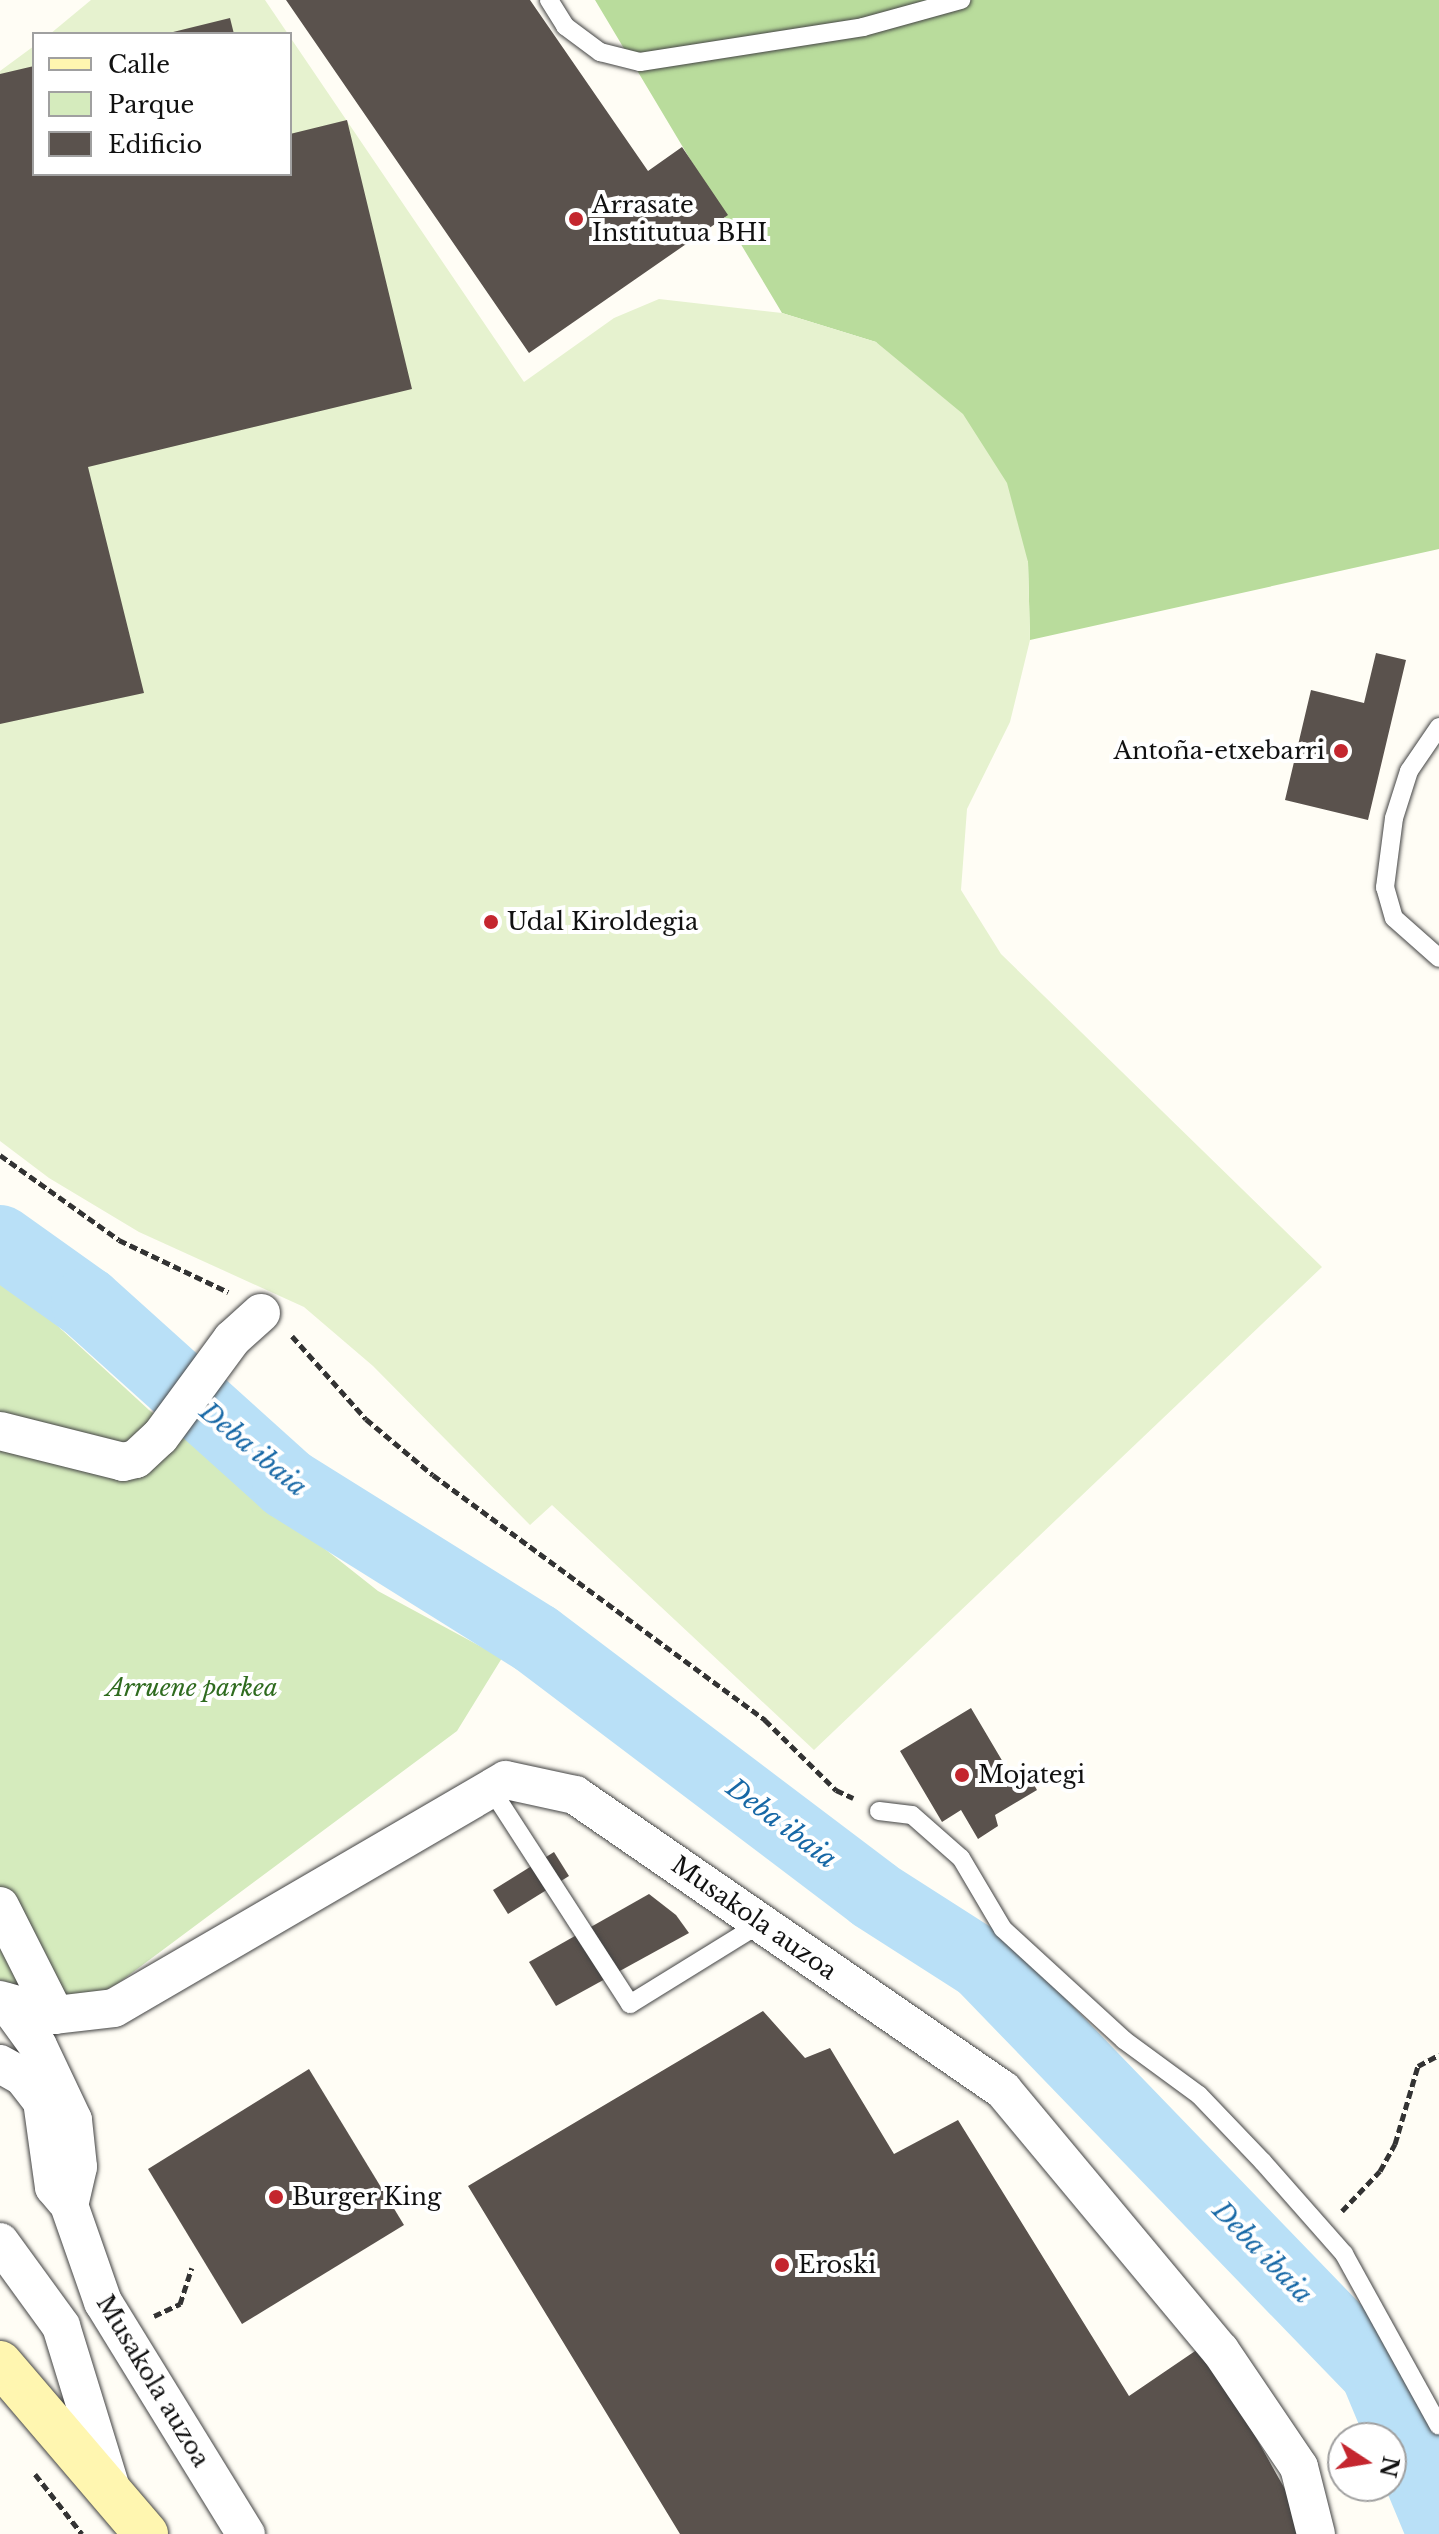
<!DOCTYPE html>
<meta charset="utf-8">
<style>
body{margin:0}
#map{position:relative;width:1439px;height:2534px;overflow:hidden;background:#fffdf5;font-family:"Libre Baskerville",serif}
div>[style]{position:absolute}
.green>*{inset:0;background:#d5ebbd}
.forest>*{inset:0;background:#b9dc9c}
.pitch>*{inset:0;background:#e6f2cf}
.river>*{height:72px;margin:-36px;padding:0 36px;transform-origin:36px;border-radius:36px;background:#b9e0f7}
.building>*{inset:0;background:#5a524d}
.path>*{height:5px;margin-top:-2.5px;transform-origin:0;background:repeating-linear-gradient(90deg,#333 0 8px,transparent 0 12px)}
.roads{filter:drop-shadow(0 0 2px #444) drop-shadow(0 0 2px #444)}
.lane>*{height:18px;margin:-9px;padding:0 9px;transform-origin:9px;border-radius:9px;background:#fff}
.street>*{height:38px;margin:-19px;padding:0 19px;transform-origin:19px;border-radius:19px;background:#fff}
.secondary>*{height:44px;margin:-22px;padding:0 22px;transform-origin:22px;border-radius:22px;background:#fff6b0}
.dots>*{width:22px;height:22px;translate:-50% -50%;box-sizing:border-box;border:4px solid #fff;border-radius:50%}
span{translate:-50% -50%;white-space:nowrap;text-align:center;line-height:1.15;-webkit-text-stroke:8px #fff;paint-order:stroke}
.poi-label{font-size:24px;color:#111}
.left{translate:0 -50%;text-align:left}
.right{translate:-100% -50%;text-align:right}
.park-label{font-size:24px;color:#2f6b1f;font-style:italic}
.street-label{font-size:24px;color:#111}
.water-label{font-size:26px;color:#1768a6;font-style:italic}
.legend{position:absolute;left:32px;top:32px;width:260px;height:144px;box-sizing:border-box;background:#fff;border:2px solid #a0a0a0;margin:0;padding:10px 14px;list-style:none;font-size:24px;color:#111}
.legend li{display:flex;align-items:center;gap:16px;height:40px}
.legend b{width:40px;border:2px solid #a0a0a0}
.north{position:absolute;left:1327px;top:2422px;width:80px;height:80px;box-sizing:border-box;background:#fff;border:2px solid #a0a0a0;border-radius:50%;rotate:102deg;font-size:22px;font-weight:700;line-height:32px;text-align:center;color:#111}
.north::after{content:'';display:block;margin:auto;width:28px;height:36px;background:#c4262e;clip-path:polygon(50% 0,100% 100%,50% 72%,0 100%)}
</style>
<div id="map">
<div class="green">
<i style="clip-path:polygon(0 1273px,149px 1410px,378px 1591px,502px 1658px,457px 1731px,117px 1984px,82px 2003px,0 1980px)"></i>
</div>
<div class="forest">
<i style="clip-path:polygon(595px 0,1439px 0,1439px 549px,1030px 640px,1028px 562px,876px 342px,782px 313px)"></i>
</div>
<div class="pitch">
<i style="clip-path:polygon(91px 0,265px 0,288px 34px,50px 34px)"></i>
<i style="clip-path:polygon(290px 37px,524px 382px,614px 318px,659px 299px,782px 313px,876px 342px,963px 414px,1007px 483px,1028px 562px,1030px 640px,1010px 722px,967px 809px,961px 890px,1001px 954px,1322px 1267px,814px 1750px,552px 1505px,530px 1525px,373px 1366px,304px 1307px,139px 1232px,49px 1178px,0 1141px,0 71px,34px 46px,34px 174px,290px 174px)"></i>
</div>
<div class="river">
<i style="left:0;top:1241px;width:107px;rotate:35.5deg"></i>
<i style="left:87px;top:1303px;width:270px;rotate:42deg"></i>
<i style="left:288px;top:1484px;width:292px;rotate:32deg"></i>
<i style="left:536px;top:1639px;width:424px;rotate:37.1deg"></i>
<i style="left:874px;top:1895px;width:128px;rotate:32.6deg"></i>
<i style="left:982px;top:1964px;width:567px;rotate:46deg"></i>
<i style="left:1376px;top:2372px;width:164px;rotate:67.4deg"></i>
</div>
<div class="building">
<i style="clip-path:polygon(286px 0,530px 0,648px 171px,682px 147px,728px 215px,529px 353px)"></i>
<i style="clip-path:polygon(230px 18px,234px 34px,170px 34px,169px 33px)"></i>
<i style="clip-path:polygon(34px 66px,34px 174px,290px 174px,290px 134px,347px 120px,412px 389px,88px 467px,144px 693px,0 724px,0 74px)"></i>
<i style="clip-path:polygon(1376px 653px,1406px 660px,1368px 820px,1285px 800px,1311px 690px,1364px 703px)"></i>
<i style="clip-path:polygon(971px 1708px,1013px 1779px,1026px 1771px,1037px 1790px,995px 1815px,998px 1826px,978px 1839px,961px 1810px,942px 1822px,900px 1751px)"></i>
<i style="clip-path:polygon(554px 1852px,569px 1876px,508px 1914px,493px 1890px)"></i>
<i style="clip-path:polygon(649px 1894px,676px 1915px,689px 1933px,556px 2006px,529px 1962px)"></i>
<i style="clip-path:polygon(763px 2011px,805px 2058px,830px 2048px,894px 2154px,958px 2120px,1129px 2396px,1204px 2345px,1304px 2523px,1305px 2534px,680px 2534px,468px 2186px)"></i>
<i style="clip-path:polygon(309px 2069px,404px 2225px,242px 2324px,148px 2169px)"></i>
</div>
<div class="path">
<i style="left:0;top:1155px;width:146px;rotate:35.5deg"></i>
<i style="left:119px;top:1240px;width:121px;rotate:25.5deg"></i>
<i style="left:292px;top:1336px;width:111px;rotate:48.3deg"></i>
<i style="left:366px;top:1419px;width:87px;rotate:39.9deg"></i>
<i style="left:433px;top:1475px;width:413px;rotate:36.4deg"></i>
<i style="left:765px;top:1720px;width:100px;rotate:44.6deg"></i>
<i style="left:836px;top:1790px;width:19px;rotate:25deg"></i>
<i style="left:1342px;top:2211px;width:55px;rotate:-46.5deg"></i>
<i style="left:1380px;top:2171px;width:31px;rotate:-61deg"></i>
<i style="left:1395px;top:2144px;width:81px;rotate:-73.6deg"></i>
<i style="left:1418px;top:2066px;width:24px;rotate:-28deg"></i>
<i style="left:154px;top:2316px;width:29px;rotate:-25deg"></i>
<i style="left:180px;top:2304px;width:38px;rotate:-72deg"></i>
<i style="left:35px;top:2474px;width:76px;rotate:51.9deg"></i>
</div>
<div class="roads">
<div class="lane">
<i style="left:549px;top:0;width:31px;rotate:58deg"></i>
<i style="left:565px;top:26px;width:44px;rotate:36.6deg"></i>
<i style="left:600px;top:52px;width:41px;rotate:14deg"></i>
<i style="left:640px;top:62px;width:226px;rotate:-8.9deg"></i>
<i style="left:863px;top:27px;width:102px;rotate:-15.4deg"></i>
<i style="left:1439px;top:727px;width:53px;rotate:124.3deg"></i>
<i style="left:1409px;top:771px;width:49px;rotate:107.7deg"></i>
<i style="left:1394px;top:818px;width:70px;rotate:97.4deg"></i>
<i style="left:1385px;top:887px;width:32px;rotate:74deg"></i>
<i style="left:1394px;top:918px;width:60px;rotate:41.6deg"></i>
<i style="left:491px;top:1789px;width:256px;rotate:57.1deg"></i>
<i style="left:630px;top:2004px;width:154px;rotate:-31.7deg"></i>
<i style="left:879px;top:1811px;width:33px;rotate:7deg"></i>
<i style="left:912px;top:1815px;width:65px;rotate:41.3deg"></i>
<i style="left:961px;top:1858px;width:82px;rotate:59.4deg"></i>
<i style="left:1003px;top:1929px;width:164px;rotate:42.5deg"></i>
<i style="left:1124px;top:2040px;width:93px;rotate:36.3deg"></i>
<i style="left:1199px;top:2095px;width:93px;rotate:46.3deg"></i>
<i style="left:1263px;top:2162px;width:123px;rotate:48.6deg"></i>
<i style="left:1344px;top:2254px;width:196px;rotate:61.1deg"></i>
</div>
<div class="street">
<i style="left:0;top:1431px;width:127px;rotate:14.1deg"></i>
<i style="left:123px;top:1462px;width:13px;rotate:-13deg"></i>
<i style="left:136px;top:1459px;width:33px;rotate:-43deg"></i>
<i style="left:160px;top:1437px;width:122px;rotate:-53.7deg"></i>
<i style="left:232px;top:1339px;width:39px;rotate:-42deg"></i>
<i style="left:0;top:1906px;width:122px;rotate:63.2deg"></i>
<i style="left:0;top:2000px;width:57px;rotate:15.3deg"></i>
<i style="left:55px;top:2015px;width:59px;rotate:-6.8deg"></i>
<i style="left:114px;top:2008px;width:453px;rotate:-30.2deg"></i>
<i style="left:506px;top:1780px;width:71px;rotate:12.3deg"></i>
<i style="left:575px;top:1795px;width:520px;rotate:34.58deg"></i>
<i style="left:1003px;top:2090px;width:339px;rotate:50.2deg"></i>
<i style="left:1220px;top:2350px;width:141px;rotate:56deg"></i>
<i style="left:1299px;top:2467px;width:69px;rotate:75.8deg"></i>
<i style="left:6px;top:2002px;width:54px;rotate:54deg"></i>
<i style="left:38px;top:2046px;width:82px;rotate:64.7deg"></i>
<i style="left:73px;top:2120px;width:47px;rotate:83.9deg"></i>
<i style="left:78px;top:2167px;width:39px;rotate:103deg"></i>
<i style="left:69px;top:2205px;width:103px;rotate:70.7deg"></i>
<i style="left:103px;top:2302px;width:273px;rotate:58.4deg"></i>
<i style="left:0;top:2064px;width:26px;rotate:29deg"></i>
<i style="left:23px;top:2077px;width:31px;rotate:52deg"></i>
<i style="left:42px;top:2101px;width:87px;rotate:82.1deg"></i>
<i style="left:54px;top:2187px;width:17px;rotate:50deg"></i>
<i style="left:0;top:2242px;width:104px;rotate:54deg"></i>
<i style="left:61px;top:2326px;width:174px;rotate:72.9deg"></i>
</div>
<div class="secondary">
<i style="left:0;top:2363px;width:225px;rotate:49.5deg"></i>
</div>
</div>
<div class="dots">
<i style="left:576px;top:219px;background:#c4262e"></i>
<i style="left:1341px;top:751px;background:#c4262e"></i>
<i style="left:491px;top:922px;background:#c4262e"></i>
<i style="left:962px;top:1775px;background:#c4262e"></i>
<i style="left:276px;top:2197px;background:#c4262e"></i>
<i style="left:782px;top:2265px;background:#c4262e"></i>
</div>
<div class="poi-label">
<span class="left" style="left:592px;top:219px">Arrasate<br>Institutua BHI</span>
<span class="right" style="left:1325px;top:751px">Antoña-etxebarri</span>
<span class="left" style="left:507px;top:922px">Udal Kiroldegia</span>
<span class="left" style="left:978px;top:1775px">Mojategi</span>
<span class="left" style="left:292px;top:2197px">Burger King</span>
<span class="left" style="left:798px;top:2265px">Eroski</span>
</div>
<div class="park-label">
<span style="left:192px;top:1688px">Arruene parkea</span>
</div>
<div class="street-label">
<span style="left:754px;top:1918px;rotate:35deg">Musakola auzoa</span>
<span style="left:153px;top:2381px;rotate:59deg">Musakola auzoa</span>
</div>
<div class="water-label">
<span style="left:253px;top:1450px;rotate:40deg">Deba ibaia</span>
<span style="left:781px;top:1824px;rotate:37deg">Deba ibaia</span>
<span style="left:1262px;top:2253px;rotate:46deg">Deba ibaia</span>
</div>
<ul class="legend">
<li><b style="height:10px;background:#fff6b0"></b>Calle</li>
<li><b style="height:22px;background:#d5ebbd"></b>Parque</li>
<li><b style="height:22px;background:#5a524d"></b>Edificio</li>
</ul>
<div class="north">N</div>
</div>
